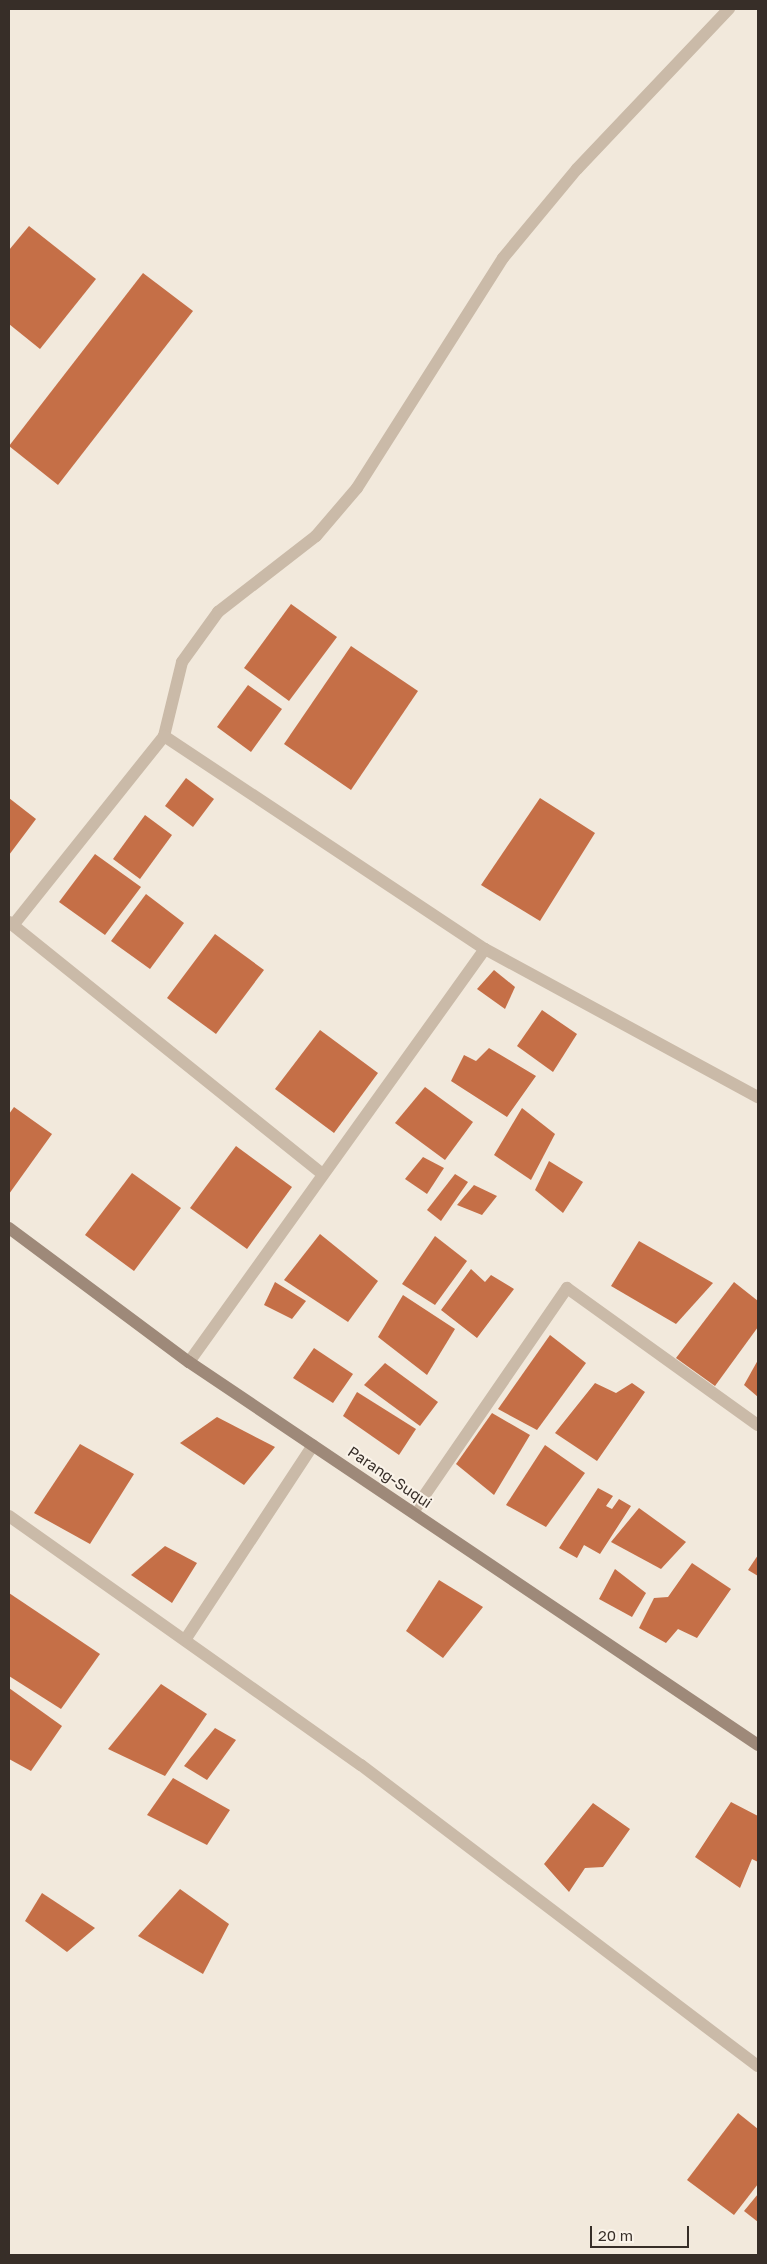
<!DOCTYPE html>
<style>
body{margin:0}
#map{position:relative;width:767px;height:2264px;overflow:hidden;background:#f2e9dc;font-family:"Golos Text",sans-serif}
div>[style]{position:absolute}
.building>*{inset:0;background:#c56f47}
.service>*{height:12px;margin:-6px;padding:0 6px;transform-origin:6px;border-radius:6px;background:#cabaa8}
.minor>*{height:12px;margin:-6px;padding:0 6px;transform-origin:6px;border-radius:6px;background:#cabaa8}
.secondary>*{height:12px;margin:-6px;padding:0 6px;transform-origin:6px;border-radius:6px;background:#9e8979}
span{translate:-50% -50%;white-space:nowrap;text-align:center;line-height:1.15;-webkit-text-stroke:4px #faf3e9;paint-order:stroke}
.street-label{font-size:15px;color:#372e28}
.frame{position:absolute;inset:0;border:10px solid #372e28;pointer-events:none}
.scale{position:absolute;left:590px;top:2226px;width:99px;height:22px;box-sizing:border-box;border:2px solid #372e28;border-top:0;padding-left:6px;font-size:15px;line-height:18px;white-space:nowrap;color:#372e28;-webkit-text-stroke:4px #faf3e9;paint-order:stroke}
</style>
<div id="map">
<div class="building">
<i style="clip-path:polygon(29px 226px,96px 279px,40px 349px,9px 324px,9px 250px)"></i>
<i style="clip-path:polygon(143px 273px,193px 311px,58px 485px,9px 446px)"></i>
<i style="clip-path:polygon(291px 604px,337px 637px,289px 701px,244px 668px)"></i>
<i style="clip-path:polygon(351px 646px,418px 691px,351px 790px,284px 744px)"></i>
<i style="clip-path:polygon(248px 685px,282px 709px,251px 752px,217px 727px)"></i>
<i style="clip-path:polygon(186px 778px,214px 799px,193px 827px,165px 806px)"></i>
<i style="clip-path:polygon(9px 798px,36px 819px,9px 855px)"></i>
<i style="clip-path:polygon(540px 798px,595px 833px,540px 921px,481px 885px)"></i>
<i style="clip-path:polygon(145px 815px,172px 835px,140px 879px,113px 859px)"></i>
<i style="clip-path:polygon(95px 854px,141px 887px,105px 935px,59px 902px)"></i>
<i style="clip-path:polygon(146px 894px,184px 923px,150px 969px,111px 941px)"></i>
<i style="clip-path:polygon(215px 934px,264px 970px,216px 1034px,167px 998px)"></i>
<i style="clip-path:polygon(494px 970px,515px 987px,505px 1009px,477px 989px)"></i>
<i style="clip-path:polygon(542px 1010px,577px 1034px,553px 1072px,517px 1046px)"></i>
<i style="clip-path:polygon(320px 1030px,378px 1073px,334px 1133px,275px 1089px)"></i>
<i style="clip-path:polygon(489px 1048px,536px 1076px,507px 1117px,451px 1081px,464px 1055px,476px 1061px)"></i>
<i style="clip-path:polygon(425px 1087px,473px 1122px,445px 1160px,395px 1123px)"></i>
<i style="clip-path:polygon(14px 1107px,52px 1134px,9px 1194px,9px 1114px)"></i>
<i style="clip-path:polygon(522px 1108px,555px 1134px,531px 1180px,494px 1155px)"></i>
<i style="clip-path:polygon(236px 1146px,292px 1187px,247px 1249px,190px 1208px)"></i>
<i style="clip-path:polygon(423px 1157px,444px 1168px,427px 1194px,405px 1179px)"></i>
<i style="clip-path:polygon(549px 1161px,583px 1182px,563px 1213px,535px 1190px)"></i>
<i style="clip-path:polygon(132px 1173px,181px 1208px,134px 1271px,85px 1235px)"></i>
<i style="clip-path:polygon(455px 1174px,468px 1182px,441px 1221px,427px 1210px)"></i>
<i style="clip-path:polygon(474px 1185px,497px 1196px,482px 1215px,457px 1205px)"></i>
<i style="clip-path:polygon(320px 1234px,378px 1281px,348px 1322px,284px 1280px)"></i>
<i style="clip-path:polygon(435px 1236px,467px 1261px,435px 1305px,402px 1284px)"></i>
<i style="clip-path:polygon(639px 1241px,713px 1283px,676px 1324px,611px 1286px)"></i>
<i style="clip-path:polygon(471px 1269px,485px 1282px,491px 1275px,514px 1289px,477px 1338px,441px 1310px)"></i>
<i style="clip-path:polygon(275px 1282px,306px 1301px,292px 1319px,264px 1305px)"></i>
<i style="clip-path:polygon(734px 1282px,758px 1301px,758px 1327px,715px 1386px,676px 1358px)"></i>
<i style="clip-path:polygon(403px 1295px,455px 1329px,427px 1375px,378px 1337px)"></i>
<i style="clip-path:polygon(550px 1335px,586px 1363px,537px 1430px,498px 1409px)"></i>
<i style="clip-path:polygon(314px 1348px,353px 1374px,333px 1403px,293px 1378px)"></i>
<i style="clip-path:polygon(758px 1360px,758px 1397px,744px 1385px)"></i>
<i style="clip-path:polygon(385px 1363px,438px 1402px,420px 1426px,364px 1385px)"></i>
<i style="clip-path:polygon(595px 1383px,616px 1393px,632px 1383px,645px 1392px,597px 1461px,555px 1433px)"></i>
<i style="clip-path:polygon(357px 1392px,416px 1429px,399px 1455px,343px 1416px)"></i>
<i style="clip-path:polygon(492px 1413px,530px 1435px,494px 1495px,456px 1464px)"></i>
<i style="clip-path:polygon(217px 1417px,275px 1447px,244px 1485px,180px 1443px)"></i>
<i style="clip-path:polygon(80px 1444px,134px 1474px,90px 1544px,34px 1513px)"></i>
<i style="clip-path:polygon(545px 1445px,585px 1473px,546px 1527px,506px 1505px)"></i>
<i style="clip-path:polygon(598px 1488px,613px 1496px,606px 1506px,612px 1509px,619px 1499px,631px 1506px,600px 1554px,584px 1545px,577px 1558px,559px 1548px)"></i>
<i style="clip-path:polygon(639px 1508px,686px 1542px,661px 1569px,611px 1542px)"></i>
<i style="clip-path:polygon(165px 1546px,197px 1563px,172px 1603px,131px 1575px)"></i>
<i style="clip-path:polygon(758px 1555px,758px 1576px,748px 1570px)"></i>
<i style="clip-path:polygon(692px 1563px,731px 1589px,697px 1638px,678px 1629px,666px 1643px,639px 1628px,654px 1598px,668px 1597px)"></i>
<i style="clip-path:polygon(615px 1569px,646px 1593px,632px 1617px,599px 1599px)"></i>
<i style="clip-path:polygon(439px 1580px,483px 1607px,443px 1658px,406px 1631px)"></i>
<i style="clip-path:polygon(9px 1593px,100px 1654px,61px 1709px,9px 1676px)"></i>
<i style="clip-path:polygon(161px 1684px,207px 1714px,165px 1776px,108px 1749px)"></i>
<i style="clip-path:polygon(9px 1688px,62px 1726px,31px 1771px,9px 1759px)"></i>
<i style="clip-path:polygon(215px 1728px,236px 1740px,207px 1780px,184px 1766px)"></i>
<i style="clip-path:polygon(173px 1778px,230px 1810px,207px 1845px,147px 1815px)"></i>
<i style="clip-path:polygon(731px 1802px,758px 1816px,758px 1862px,752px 1859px,740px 1888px,695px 1857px)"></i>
<i style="clip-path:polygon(593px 1803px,630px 1829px,603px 1867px,585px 1868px,569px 1892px,544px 1864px)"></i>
<i style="clip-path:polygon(180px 1889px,229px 1924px,203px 1974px,138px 1936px)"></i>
<i style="clip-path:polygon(42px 1893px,95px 1928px,67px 1952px,25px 1921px)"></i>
<i style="clip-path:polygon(738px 2113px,758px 2129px,758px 2184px,734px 2215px,687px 2180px)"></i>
<i style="clip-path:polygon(758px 2194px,758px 2222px,744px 2211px)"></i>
</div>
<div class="service">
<i style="left:164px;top:736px;width:76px;rotate:-76.3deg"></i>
<i style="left:182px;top:662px;width:62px;rotate:-54.2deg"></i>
<i style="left:218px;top:612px;width:124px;rotate:-37.8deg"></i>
<i style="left:316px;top:536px;width:63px;rotate:-49.5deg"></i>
<i style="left:357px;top:488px;width:272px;rotate:-57.6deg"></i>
<i style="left:503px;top:258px;width:116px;rotate:-50.3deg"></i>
<i style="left:577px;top:169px;width:221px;rotate:-46.5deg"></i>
</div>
<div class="minor">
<i style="left:9px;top:922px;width:402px;rotate:38.8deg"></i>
<i style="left:14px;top:924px;width:241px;rotate:-51.4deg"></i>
<i style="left:164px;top:736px;width:385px;rotate:33.6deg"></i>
<i style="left:485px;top:949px;width:311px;rotate:28.5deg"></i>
<i style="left:189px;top:1362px;width:508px;rotate:-54.37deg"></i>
<i style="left:413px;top:1512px;width:272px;rotate:-55.5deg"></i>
<i style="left:567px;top:1288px;width:235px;rotate:35.7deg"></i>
<i style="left:9px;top:1516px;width:431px;rotate:35.3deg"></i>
<i style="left:361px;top:1765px;width:498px;rotate:37.2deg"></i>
<i style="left:185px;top:1640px;width:233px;rotate:-56.7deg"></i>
</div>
<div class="secondary">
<i style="left:9px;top:1228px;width:224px;rotate:36.7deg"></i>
<i style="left:189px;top:1362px;width:686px;rotate:33.94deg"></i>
</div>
<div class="street-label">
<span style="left:390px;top:1477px;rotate:34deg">Parang-Suqui</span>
</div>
<div class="frame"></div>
<div class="scale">20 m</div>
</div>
